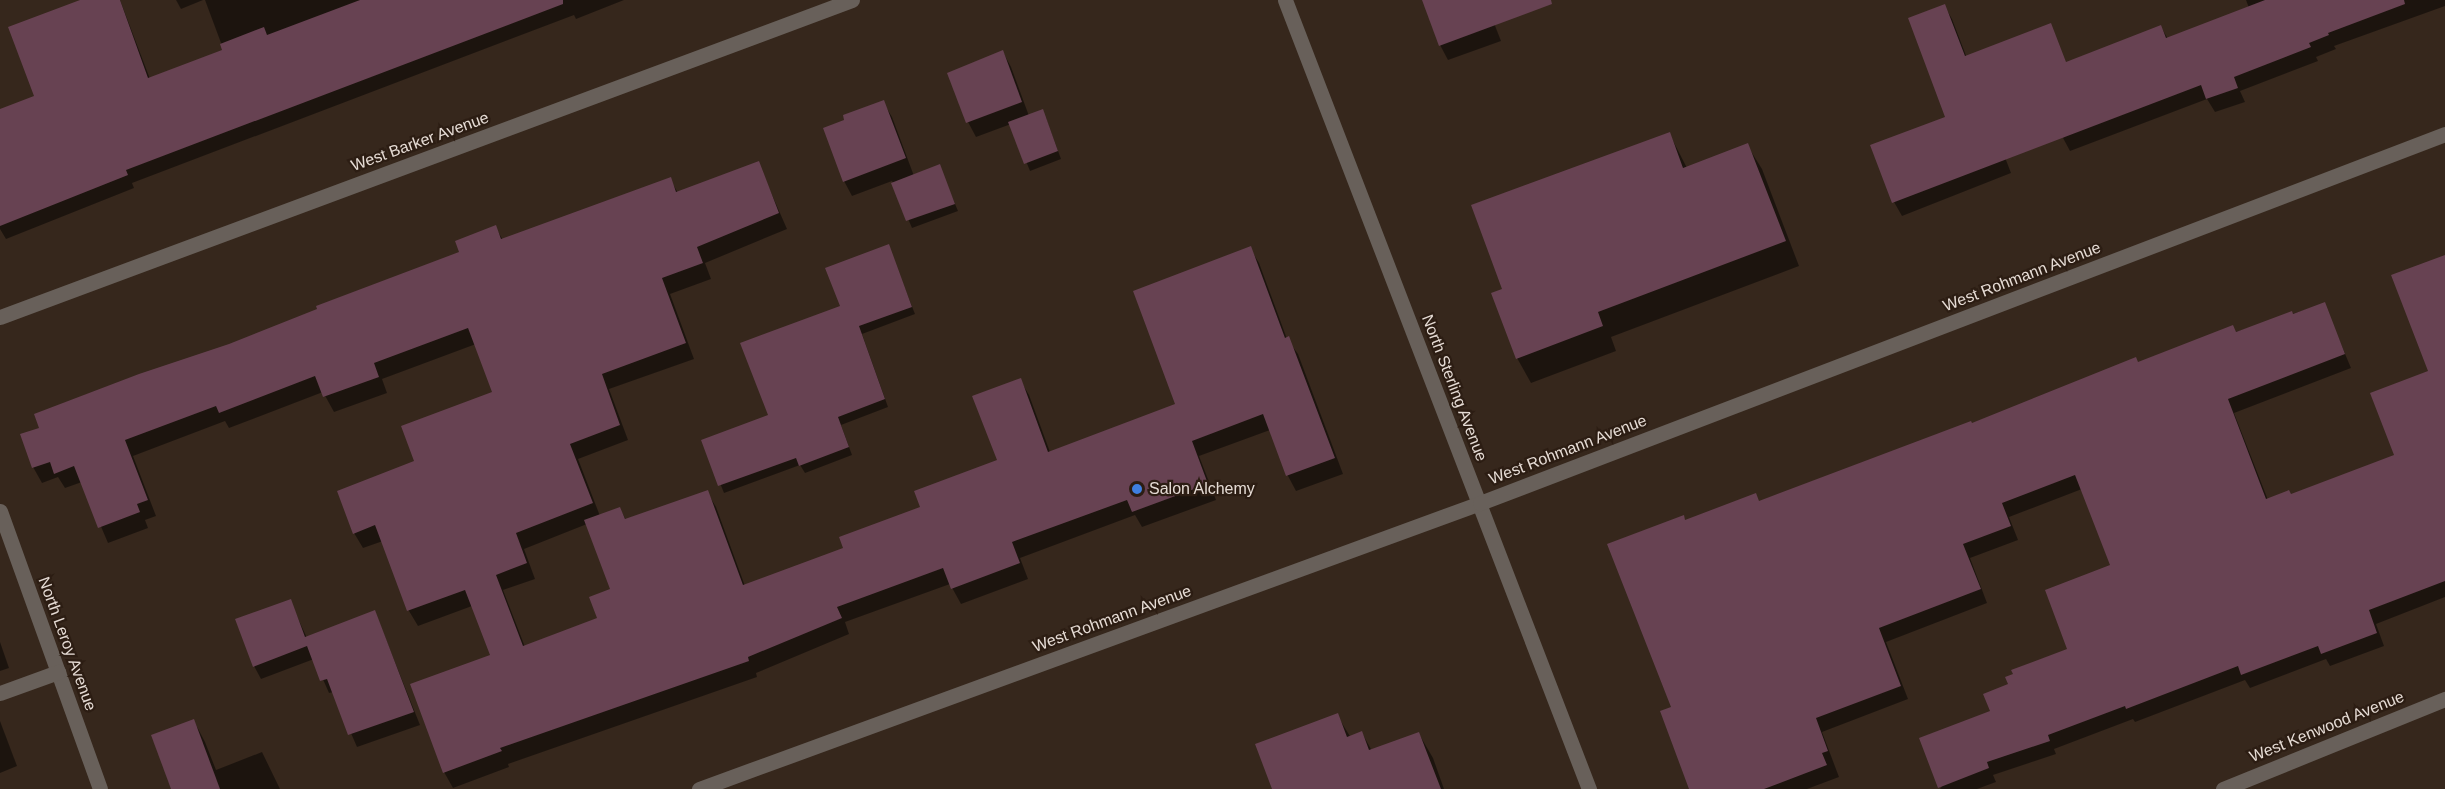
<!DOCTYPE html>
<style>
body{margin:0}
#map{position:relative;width:2445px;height:789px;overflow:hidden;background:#36271c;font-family:Arial,sans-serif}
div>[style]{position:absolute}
.shadow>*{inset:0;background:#0007}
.building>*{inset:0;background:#674252}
.minor>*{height:15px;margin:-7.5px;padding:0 7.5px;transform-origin:7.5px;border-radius:7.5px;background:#68605a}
.dots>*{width:16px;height:16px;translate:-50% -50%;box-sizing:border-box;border:3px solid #2c1d13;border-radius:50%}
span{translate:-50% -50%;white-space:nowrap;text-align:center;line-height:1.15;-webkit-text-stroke:4.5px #2c1d13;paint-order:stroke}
.street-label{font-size:16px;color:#e6dcd5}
.poi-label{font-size:16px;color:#e6dcd5}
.left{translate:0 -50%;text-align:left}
</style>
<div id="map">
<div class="shadow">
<i style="clip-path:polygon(90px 0,120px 0,150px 79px,224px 51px,205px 0,624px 0,576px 19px,574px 15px,132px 183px,134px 188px,6px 239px,0 229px,0 110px,36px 97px)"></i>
<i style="clip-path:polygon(176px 0,203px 0,181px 9px)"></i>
<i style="clip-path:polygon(1424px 0,1485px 0,1501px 41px,1448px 60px,1440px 45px)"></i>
<i style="clip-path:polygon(2246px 0,2445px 0,2445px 6px,2334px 46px,2336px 49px,2316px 57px,2318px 61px,2240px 91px,2245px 102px,2215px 112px,2207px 99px,2070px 151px,2063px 138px,2161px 27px,2168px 39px,2249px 8px)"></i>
<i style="clip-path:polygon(1944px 5px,1952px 19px,2011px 173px,1902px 216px,1894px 202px,1946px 118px)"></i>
<i style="clip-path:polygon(1003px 52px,1011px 67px,1029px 116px,1046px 118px,1061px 159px,1030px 171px,1011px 124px,976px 137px,968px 122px)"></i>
<i style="clip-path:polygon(883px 102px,892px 117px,914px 176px,939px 166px,958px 211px,912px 228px,892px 181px,852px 196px,844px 181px)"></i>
<i style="clip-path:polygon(1669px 133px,1687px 168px,1747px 145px,1762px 169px,1799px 266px,1611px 337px,1616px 351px,1531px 383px,1517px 358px,1504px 290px)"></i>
<i style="clip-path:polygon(evenodd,758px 163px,787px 229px,705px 263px,711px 279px,670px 294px,694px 359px,609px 389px,628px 440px,578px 459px,600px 516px,620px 509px,626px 520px,707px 492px,716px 507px,745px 586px,845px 549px,922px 508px,999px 461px,1020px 380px,1029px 395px,1050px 452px,1177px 405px,1250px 248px,1259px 263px,1287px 339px,1298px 354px,1343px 474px,1296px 491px,1288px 476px,1270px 430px,1199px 456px,1216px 500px,1142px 527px,1135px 515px,1020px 558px,1028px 579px,961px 604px,950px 584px,845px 622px,849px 634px,756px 673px,757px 677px,508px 764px,509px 767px,453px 788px,444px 772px,491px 656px,472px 606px,418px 626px,409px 611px,383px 541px,363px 548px,354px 533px,416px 462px,494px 393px,476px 344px,382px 379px,387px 393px,334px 412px,323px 392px,229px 428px,225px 421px,133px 456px,156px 516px,145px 520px,148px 528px,108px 543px,82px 482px,65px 488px,58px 477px,42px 483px,33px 467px,40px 429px,229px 345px,461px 253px,495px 227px,503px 240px,670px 179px,678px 193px,758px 163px,587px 524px,612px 590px,599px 619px,525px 647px,503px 590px,535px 579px,524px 549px,587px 524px)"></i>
<i style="clip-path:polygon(888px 246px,915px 314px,862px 334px,888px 407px,841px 425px,852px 455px,805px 473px,800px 465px,724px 493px,703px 441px,770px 416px,841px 307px)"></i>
<i style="clip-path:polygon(2445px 256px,2445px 597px,2376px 624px,2384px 646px,2330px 666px,2326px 659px,2250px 688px,2245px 680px,2135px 722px,2133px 719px,2054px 749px,2056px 754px,1993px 775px,1996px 782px,1977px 789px,1940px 789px,2010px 685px,2069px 650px,2111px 566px,2082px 489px,2009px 517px,2018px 540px,1970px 558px,1987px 603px,1886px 642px,1908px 699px,1822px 732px,1839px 777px,1807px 789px,1690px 789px,1673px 708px,1686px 521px,1760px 503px,2138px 363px,2324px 304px,2351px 368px,2234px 413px,2268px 500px,2291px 496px,2396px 456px,2430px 372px)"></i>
<i style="clip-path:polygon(290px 601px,307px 638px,375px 612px,420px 725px,357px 747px,333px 692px,329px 693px,314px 659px,261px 679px,254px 666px)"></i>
<i style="clip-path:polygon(0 642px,9px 668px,0 671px)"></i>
<i style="clip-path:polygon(1337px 715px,1351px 738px,1362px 733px,1372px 751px,1419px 734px,1433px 758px,1444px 789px,1274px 789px)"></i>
<i style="clip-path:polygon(0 721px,17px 766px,0 773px)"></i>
<i style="clip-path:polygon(194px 721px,205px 742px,216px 770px,262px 752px,280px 789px,172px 789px)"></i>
</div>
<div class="building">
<i style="clip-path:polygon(80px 0,120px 0,148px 78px,222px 50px,220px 44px,264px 27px,267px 35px,360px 0,563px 0,563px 4px,126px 170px,128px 175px,0 226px,0 109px,34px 96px,8px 27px)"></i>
<i style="clip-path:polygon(1422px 0,1551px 0,1552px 4px,1439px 46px)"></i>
<i style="clip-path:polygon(2265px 0,2404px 0,2405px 4px,2328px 33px,2329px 35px,2309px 43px,2311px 47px,2234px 77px,2238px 88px,2206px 99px,2201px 85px,1892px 203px,1870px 145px,1945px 117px,1908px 18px,1945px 4px,1965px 56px,2051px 23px,2066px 62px,2161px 25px,2166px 38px)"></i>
<i style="clip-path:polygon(1003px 50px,1022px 102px,966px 123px,947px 73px)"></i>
<i style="clip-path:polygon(884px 100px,906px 158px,843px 182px,823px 128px,844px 120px,843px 115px)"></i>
<i style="clip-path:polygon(1043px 109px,1058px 151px,1024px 164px,1008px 122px)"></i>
<i style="clip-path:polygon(1670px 132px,1683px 168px,1748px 143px,1786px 241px,1598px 312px,1603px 326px,1516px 359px,1491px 293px,1502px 289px,1471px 205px)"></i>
<i style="clip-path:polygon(759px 161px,779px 213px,697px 247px,703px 263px,662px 278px,686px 343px,602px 374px,620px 425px,570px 444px,593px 503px,516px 533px,527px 563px,496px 575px,523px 646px,597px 618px,589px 597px,610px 589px,584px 520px,620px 507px,625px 519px,708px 490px,743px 585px,843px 548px,839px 537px,920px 507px,914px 491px,997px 460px,972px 396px,1021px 378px,1048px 452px,1175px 404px,1133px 291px,1251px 246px,1285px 338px,1289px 336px,1335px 458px,1286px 476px,1263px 414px,1192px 441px,1208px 484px,1132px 512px,1127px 500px,1012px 542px,1020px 563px,951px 589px,943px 568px,837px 607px,842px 618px,748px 657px,749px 661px,500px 748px,502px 751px,443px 773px,410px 684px,490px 655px,465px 590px,407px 611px,375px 525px,353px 534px,337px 491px,414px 461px,401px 426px,492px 392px,468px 328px,374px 363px,379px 377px,323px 397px,315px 376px,219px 413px,216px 406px,125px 440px,148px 500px,137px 504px,140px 512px,98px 528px,74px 466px,54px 474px,50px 462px,32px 468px,20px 434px,39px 428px,34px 414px,139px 374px,229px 344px,317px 309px,316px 306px,459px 252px,455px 241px,496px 225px,501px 239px,671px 177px,676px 192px)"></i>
<i style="clip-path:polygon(940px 164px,955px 204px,906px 221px,891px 183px)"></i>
<i style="clip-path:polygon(889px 244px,912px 307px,859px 326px,885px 399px,838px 417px,849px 447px,799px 466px,796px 458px,718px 486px,701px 440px,768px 415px,740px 343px,840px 306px,825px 268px)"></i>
<i style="clip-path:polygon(2445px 255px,2445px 581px,2369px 610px,2377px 633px,2321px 654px,2318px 646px,2241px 675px,2238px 666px,2126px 709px,2125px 706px,2048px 735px,2050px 741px,1987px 762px,1989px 768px,1938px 788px,1919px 738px,1990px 711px,1983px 694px,2008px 684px,2005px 677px,2013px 674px,2011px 670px,2067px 649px,2045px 590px,2110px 565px,2075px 475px,2002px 503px,2011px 526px,1963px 544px,1981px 589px,1879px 628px,1901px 686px,1816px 718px,1828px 751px,1822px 753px,1827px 765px,1764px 789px,1689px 789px,1660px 711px,1671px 707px,1607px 544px,1684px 515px,1685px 520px,1756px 493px,1759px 501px,1971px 421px,1972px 423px,2136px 357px,2138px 362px,2233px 325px,2236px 332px,2292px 311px,2293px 314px,2325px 302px,2345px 354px,2228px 399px,2266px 499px,2289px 490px,2291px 494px,2394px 455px,2370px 393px,2428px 371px,2391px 275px)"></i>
<i style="clip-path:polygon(291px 599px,305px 637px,375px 610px,414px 712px,348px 735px,327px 679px,320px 681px,307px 646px,253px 667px,235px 619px)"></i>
<i style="clip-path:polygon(1338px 713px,1347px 737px,1362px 731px,1369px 750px,1419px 732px,1441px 789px,1272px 789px,1255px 744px)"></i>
<i style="clip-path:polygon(194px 719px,220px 789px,171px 789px,151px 735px)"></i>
</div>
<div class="minor">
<i style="left:1285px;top:0;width:846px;rotate:68.93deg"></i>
<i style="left:0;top:317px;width:909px;rotate:-20.41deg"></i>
<i style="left:0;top:511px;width:295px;rotate:70.2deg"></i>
<i style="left:0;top:693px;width:62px;rotate:-19.9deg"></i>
<i style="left:699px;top:789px;width:832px;rotate:-20.11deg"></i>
<i style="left:1480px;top:503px;width:1033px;rotate:-20.93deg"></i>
<i style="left:2223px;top:789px;width:240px;rotate:-22.1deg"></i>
</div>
<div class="dots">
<i style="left:1137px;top:489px;background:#3f7fe0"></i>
</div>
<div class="street-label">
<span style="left:420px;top:142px;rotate:-20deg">West Barker Avenue</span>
<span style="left:2022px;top:277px;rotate:-21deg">West Rohmann Avenue</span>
<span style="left:1454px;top:388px;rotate:69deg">North Sterling Avenue</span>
<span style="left:1568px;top:450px;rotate:-21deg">West Rohmann Avenue</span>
<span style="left:1112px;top:619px;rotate:-20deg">West Rohmann Avenue</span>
<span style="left:67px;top:644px;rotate:70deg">North Leroy Avenue</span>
<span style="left:2327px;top:727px;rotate:-22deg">West Kenwood Avenue</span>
</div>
<div class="poi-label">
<span class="left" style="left:1149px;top:489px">Salon Alchemy</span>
</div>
</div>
